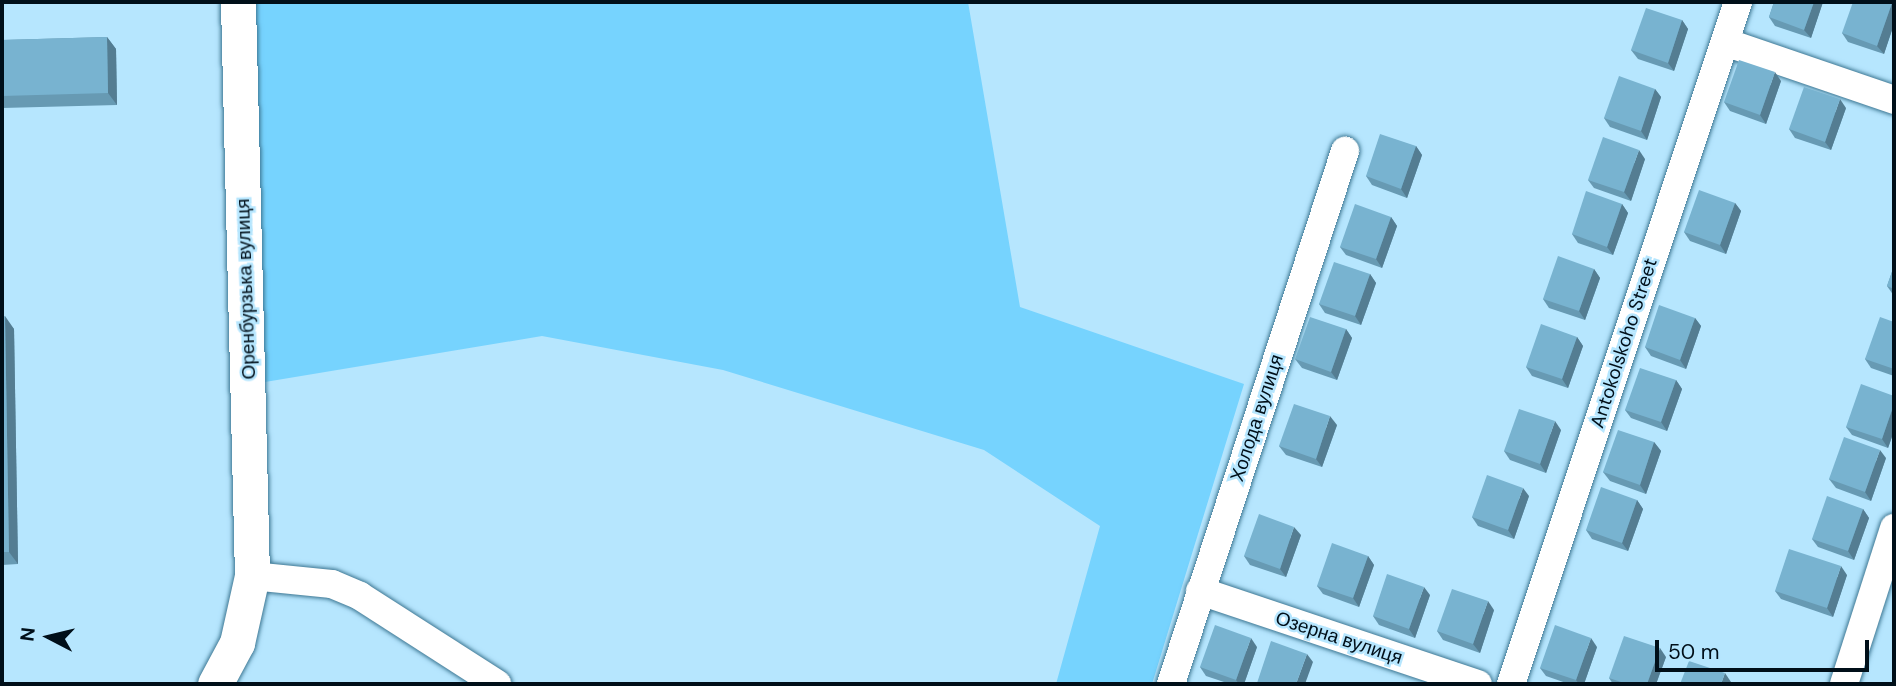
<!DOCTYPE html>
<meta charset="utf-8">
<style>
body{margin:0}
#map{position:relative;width:1896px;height:686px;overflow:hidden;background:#b6e6fe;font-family:"DM Sans",sans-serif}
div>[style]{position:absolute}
.green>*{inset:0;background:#76d3fe}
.roads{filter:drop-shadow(0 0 2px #3d7793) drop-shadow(0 0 2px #3d7793)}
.minor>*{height:28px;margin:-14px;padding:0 14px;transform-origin:14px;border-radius:14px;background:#fff}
.tertiary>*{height:35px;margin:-17.5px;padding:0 17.5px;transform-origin:17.5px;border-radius:17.5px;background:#fff}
.wall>*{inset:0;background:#679ab3}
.shaded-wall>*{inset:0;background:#547d92}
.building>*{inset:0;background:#78b3d0}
span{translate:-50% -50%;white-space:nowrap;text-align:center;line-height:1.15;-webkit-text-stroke:5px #b6e6fe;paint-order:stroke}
.street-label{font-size:19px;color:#000f19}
.frame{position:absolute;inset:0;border:4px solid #000f19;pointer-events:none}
.north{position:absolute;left:14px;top:602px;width:70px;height:70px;-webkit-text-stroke:5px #b6e6fe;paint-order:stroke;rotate:277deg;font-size:19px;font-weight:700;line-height:28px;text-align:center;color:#000f19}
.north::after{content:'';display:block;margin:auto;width:24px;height:32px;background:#000f19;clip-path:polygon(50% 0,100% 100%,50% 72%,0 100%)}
.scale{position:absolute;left:1655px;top:640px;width:214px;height:32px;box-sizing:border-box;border:4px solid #000f19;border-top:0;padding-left:9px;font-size:21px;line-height:24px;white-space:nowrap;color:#000f19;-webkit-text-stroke:5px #b6e6fe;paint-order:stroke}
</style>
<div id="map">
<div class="green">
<i style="clip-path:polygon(252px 2px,968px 2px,1020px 307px,1244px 384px,1152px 684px,1056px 684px,1100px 526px,984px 450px,723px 370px,542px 336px,265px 382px)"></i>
</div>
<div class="roads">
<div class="minor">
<i style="left:1725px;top:42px;width:179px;rotate:18.9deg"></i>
<i style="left:252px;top:576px;width:80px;rotate:5.7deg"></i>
<i style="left:332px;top:584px;width:30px;rotate:23deg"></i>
<i style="left:360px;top:596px;width:163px;rotate:32.7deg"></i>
<i style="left:1200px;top:591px;width:293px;rotate:18.5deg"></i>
<i style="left:1171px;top:684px;width:561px;rotate:-71.92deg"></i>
<i style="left:1511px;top:684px;width:719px;rotate:-71.59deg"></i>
<i style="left:1844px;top:684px;width:164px;rotate:-72.2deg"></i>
</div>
<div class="tertiary">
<i style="left:215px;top:684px;width:47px;rotate:-61.8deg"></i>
<i style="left:237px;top:643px;width:69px;rotate:-77.4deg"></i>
<i style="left:252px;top:576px;width:574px;rotate:-91.4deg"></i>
</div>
</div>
<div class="wall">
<i style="clip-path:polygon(1774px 2px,1823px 2px,1811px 38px,1775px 26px,1769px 17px)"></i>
<i style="clip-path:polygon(1892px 3px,1894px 6px,1894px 24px,1884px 54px,1848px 42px,1842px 33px)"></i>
<i style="clip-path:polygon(1682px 20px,1688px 29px,1674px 71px,1638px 59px,1631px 50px)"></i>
<i style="clip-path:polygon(107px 37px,116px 49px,117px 105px,2px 108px,2px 40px)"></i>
<i style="clip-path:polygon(1781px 81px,1766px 124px,1730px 111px,1724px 102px)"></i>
<i style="clip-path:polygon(1655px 89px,1661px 97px,1647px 140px,1610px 127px,1604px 118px)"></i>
<i style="clip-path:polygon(1846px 108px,1831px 150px,1795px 138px,1789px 129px)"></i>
<i style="clip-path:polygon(1416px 146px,1422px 155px,1407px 198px,1372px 185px,1366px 176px)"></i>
<i style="clip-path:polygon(1645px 159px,1631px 201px,1594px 188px,1588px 180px)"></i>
<i style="clip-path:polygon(1735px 203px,1741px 211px,1726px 254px,1690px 241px,1684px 232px)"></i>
<i style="clip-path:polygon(1622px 204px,1628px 213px,1613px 255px,1578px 243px,1572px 234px)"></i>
<i style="clip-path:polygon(1391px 217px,1397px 226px,1382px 268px,1346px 255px,1340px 247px)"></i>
<i style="clip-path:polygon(1894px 266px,1894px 296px,1887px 286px)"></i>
<i style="clip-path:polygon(1594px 269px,1600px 278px,1585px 320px,1549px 308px,1543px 299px)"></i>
<i style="clip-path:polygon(1370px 274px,1376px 283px,1361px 325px,1325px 313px,1319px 304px)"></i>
<i style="clip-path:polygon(2px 317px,14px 329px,18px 564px,2px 565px)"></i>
<i style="clip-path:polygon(1695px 318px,1701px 326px,1686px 369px,1651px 356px,1645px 347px)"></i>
<i style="clip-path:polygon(1894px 322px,1894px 376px,1871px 368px,1865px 359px)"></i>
<i style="clip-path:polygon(1346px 329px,1352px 338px,1337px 380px,1302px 368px,1295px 359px)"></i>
<i style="clip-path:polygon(1577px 337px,1583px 346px,1568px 388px,1532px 376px,1526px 367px)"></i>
<i style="clip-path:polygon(1676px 380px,1682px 389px,1667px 431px,1631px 418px,1625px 410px)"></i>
<i style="clip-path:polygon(1894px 396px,1894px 431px,1888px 448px,1852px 435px,1846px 427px)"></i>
<i style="clip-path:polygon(1337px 425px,1322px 467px,1286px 455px,1279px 446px)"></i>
<i style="clip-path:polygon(1561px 430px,1546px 473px,1510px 460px,1504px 451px)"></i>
<i style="clip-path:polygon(1654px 442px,1661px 451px,1646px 494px,1610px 481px,1603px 472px)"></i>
<i style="clip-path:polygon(1886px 458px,1871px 501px,1836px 488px,1829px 479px)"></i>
<i style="clip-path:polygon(1529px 496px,1514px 539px,1478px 526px,1472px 517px)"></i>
<i style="clip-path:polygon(1637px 500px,1643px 509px,1628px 551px,1592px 539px,1586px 530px)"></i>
<i style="clip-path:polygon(1863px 509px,1869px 518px,1854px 560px,1818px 547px,1812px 539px)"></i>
<i style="clip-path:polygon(1301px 535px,1286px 577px,1250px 565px,1244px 556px)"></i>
<i style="clip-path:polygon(1368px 556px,1374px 565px,1359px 607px,1323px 594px,1317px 586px)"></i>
<i style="clip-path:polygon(1847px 575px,1833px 617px,1781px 599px,1775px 591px)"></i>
<i style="clip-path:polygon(1430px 595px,1415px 638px,1379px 625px,1373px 616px)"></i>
<i style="clip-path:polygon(1494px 610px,1480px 653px,1443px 640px,1437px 631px)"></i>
<i style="clip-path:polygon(1257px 647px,1244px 684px,1230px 684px,1206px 676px,1200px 667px)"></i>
<i style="clip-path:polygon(1597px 647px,1584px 684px,1569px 684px,1546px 676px,1540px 668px)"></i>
<i style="clip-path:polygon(1666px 657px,1656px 684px,1613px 684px,1609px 678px)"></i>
</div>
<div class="shaded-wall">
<i style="clip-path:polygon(1814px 2px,1823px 2px,1811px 38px,1804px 30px)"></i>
<i style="clip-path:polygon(1892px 3px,1894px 6px,1894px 24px,1884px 54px,1877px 46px)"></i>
<i style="clip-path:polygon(1682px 20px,1688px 29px,1674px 71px,1668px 63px)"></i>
<i style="clip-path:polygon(107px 37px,116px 49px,117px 105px,108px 93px)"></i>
<i style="clip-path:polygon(1775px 72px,1781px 81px,1766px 124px,1760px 115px)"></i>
<i style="clip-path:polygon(1655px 89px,1661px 97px,1647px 140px,1641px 131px)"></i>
<i style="clip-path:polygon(1840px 99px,1846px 108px,1831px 150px,1825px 142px)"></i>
<i style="clip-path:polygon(1416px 146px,1422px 155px,1407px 198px,1401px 189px)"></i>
<i style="clip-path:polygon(1639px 150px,1645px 159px,1631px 201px,1624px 192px)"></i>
<i style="clip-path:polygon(1735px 203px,1741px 211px,1726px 254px,1720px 245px)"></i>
<i style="clip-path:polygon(1622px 204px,1628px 213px,1613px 255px,1607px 247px)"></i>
<i style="clip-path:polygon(1391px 217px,1397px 226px,1382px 268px,1376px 259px)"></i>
<i style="clip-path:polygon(1594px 269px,1600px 278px,1585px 320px,1579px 311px)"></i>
<i style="clip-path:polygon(1370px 274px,1376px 283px,1361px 325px,1355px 316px)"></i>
<i style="clip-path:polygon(5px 316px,14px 329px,18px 564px,9px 552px)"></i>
<i style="clip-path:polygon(1695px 318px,1701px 326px,1686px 369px,1680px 360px)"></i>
<i style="clip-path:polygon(1346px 329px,1352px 338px,1337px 380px,1331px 372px)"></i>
<i style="clip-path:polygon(1577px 337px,1583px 346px,1568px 388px,1562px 379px)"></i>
<i style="clip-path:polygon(1676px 380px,1682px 389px,1667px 431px,1661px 422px)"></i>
<i style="clip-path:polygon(1894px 404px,1894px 431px,1888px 448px,1882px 439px)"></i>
<i style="clip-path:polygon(1330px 416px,1337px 425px,1322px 467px,1316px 459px)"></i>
<i style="clip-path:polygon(1555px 421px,1561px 430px,1546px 473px,1540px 464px)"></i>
<i style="clip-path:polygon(1654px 442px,1661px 451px,1646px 494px,1640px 485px)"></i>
<i style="clip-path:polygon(1880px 450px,1886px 458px,1871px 501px,1865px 492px)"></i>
<i style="clip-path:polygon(1523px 488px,1529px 496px,1514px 539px,1508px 530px)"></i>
<i style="clip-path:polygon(1637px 500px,1643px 509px,1628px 551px,1622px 543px)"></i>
<i style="clip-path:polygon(1863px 509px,1869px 518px,1854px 560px,1848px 551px)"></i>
<i style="clip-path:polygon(1294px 527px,1301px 535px,1286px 577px,1280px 569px)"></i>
<i style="clip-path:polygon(1368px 556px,1374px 565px,1359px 607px,1353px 598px)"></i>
<i style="clip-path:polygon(1841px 566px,1847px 575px,1833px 617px,1827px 608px)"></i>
<i style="clip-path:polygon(1424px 587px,1430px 595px,1415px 638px,1409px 629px)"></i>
<i style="clip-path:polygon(1488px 601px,1494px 610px,1480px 653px,1473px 644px)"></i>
<i style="clip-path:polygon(1251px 638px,1257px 647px,1244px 684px,1239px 684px,1236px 680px)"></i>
<i style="clip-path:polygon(1591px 638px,1597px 647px,1584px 684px,1579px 684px,1576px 680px)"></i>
<i style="clip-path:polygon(1660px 648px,1666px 657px,1656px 684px,1647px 684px)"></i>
<i style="clip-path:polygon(1307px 654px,1313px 662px,1305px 684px,1296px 684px)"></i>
<i style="clip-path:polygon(1725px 673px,1731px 682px,1730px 684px,1721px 684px)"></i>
</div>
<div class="building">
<i style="clip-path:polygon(1774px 2px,1814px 2px,1804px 30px,1769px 17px)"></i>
<i style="clip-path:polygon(1853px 2px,1888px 2px,1892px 3px,1877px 46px,1842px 33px)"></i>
<i style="clip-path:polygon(1646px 8px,1682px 20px,1668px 63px,1631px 50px)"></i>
<i style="clip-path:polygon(107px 37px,108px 93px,2px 96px,2px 40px)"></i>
<i style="clip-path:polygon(1739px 60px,1775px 72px,1760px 115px,1724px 102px)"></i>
<i style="clip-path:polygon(1619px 76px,1655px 89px,1641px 131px,1604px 118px)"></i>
<i style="clip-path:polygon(1804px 87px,1840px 99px,1825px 142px,1789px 129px)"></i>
<i style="clip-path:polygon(1380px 134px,1416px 146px,1401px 189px,1366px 176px)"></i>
<i style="clip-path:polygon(1603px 137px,1639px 150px,1624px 192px,1588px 180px)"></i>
<i style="clip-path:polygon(1699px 190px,1735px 203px,1720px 245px,1684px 232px)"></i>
<i style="clip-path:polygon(1586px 191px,1622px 204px,1607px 247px,1572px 234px)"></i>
<i style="clip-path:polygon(1355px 204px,1391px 217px,1376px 259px,1340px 247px)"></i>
<i style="clip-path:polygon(1558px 256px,1594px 269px,1579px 311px,1543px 299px)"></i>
<i style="clip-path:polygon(1334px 262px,1370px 274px,1355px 316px,1319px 304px)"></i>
<i style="clip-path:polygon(1894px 266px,1894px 289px,1887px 286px)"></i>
<i style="clip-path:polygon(1659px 305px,1695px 318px,1680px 360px,1645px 347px)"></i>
<i style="clip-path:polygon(5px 316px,9px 552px,2px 552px,2px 317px)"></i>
<i style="clip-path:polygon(1310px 317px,1346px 329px,1331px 372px,1295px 359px)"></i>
<i style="clip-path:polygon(1880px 317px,1894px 322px,1894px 369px,1865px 359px)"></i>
<i style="clip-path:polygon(1541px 324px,1577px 337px,1562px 379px,1526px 367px)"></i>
<i style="clip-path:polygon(1640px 368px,1676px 380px,1661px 422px,1625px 410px)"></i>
<i style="clip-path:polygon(1861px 384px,1894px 396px,1894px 404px,1882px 439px,1846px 427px)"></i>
<i style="clip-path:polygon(1294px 404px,1330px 416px,1316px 459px,1279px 446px)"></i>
<i style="clip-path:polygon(1519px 409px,1555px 421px,1540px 464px,1504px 451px)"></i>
<i style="clip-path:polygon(1618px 430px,1654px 442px,1640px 485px,1603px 472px)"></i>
<i style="clip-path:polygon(1844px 437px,1880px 450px,1865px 492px,1829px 479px)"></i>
<i style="clip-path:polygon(1487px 475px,1523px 488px,1508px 530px,1472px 517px)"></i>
<i style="clip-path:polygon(1601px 487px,1637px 500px,1622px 543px,1586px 530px)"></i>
<i style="clip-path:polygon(1827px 496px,1863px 509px,1848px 551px,1812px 539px)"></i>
<i style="clip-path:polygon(1259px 514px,1294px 527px,1280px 569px,1244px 556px)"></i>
<i style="clip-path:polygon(1332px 543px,1368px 556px,1353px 598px,1317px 586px)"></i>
<i style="clip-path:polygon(1789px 549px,1841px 566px,1827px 608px,1775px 591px)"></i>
<i style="clip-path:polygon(1387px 574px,1424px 587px,1409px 629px,1373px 616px)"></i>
<i style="clip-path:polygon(1452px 589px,1488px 601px,1473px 644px,1437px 631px)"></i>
<i style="clip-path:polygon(1215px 625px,1251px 638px,1236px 680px,1200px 667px)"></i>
<i style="clip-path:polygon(1555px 625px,1591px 638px,1576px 680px,1540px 668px)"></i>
<i style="clip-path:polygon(1624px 636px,1660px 648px,1647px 684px,1627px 684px,1609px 678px)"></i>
<i style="clip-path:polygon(1271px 641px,1307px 654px,1296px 684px,1260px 684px,1257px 683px)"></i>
<i style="clip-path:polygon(1689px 661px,1725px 673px,1721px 684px,1680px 684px)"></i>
</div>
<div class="street-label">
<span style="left:246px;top:289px;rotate:-92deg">Оренбурзька вулиця</span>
<span style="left:1624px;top:343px;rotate:-72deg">Antokolskoho Street</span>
<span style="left:1257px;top:418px;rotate:-72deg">Холода вулиця</span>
<span style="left:1339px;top:638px;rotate:18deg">Озерна вулиця</span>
</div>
<div class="frame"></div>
<div class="north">N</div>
<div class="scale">50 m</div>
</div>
